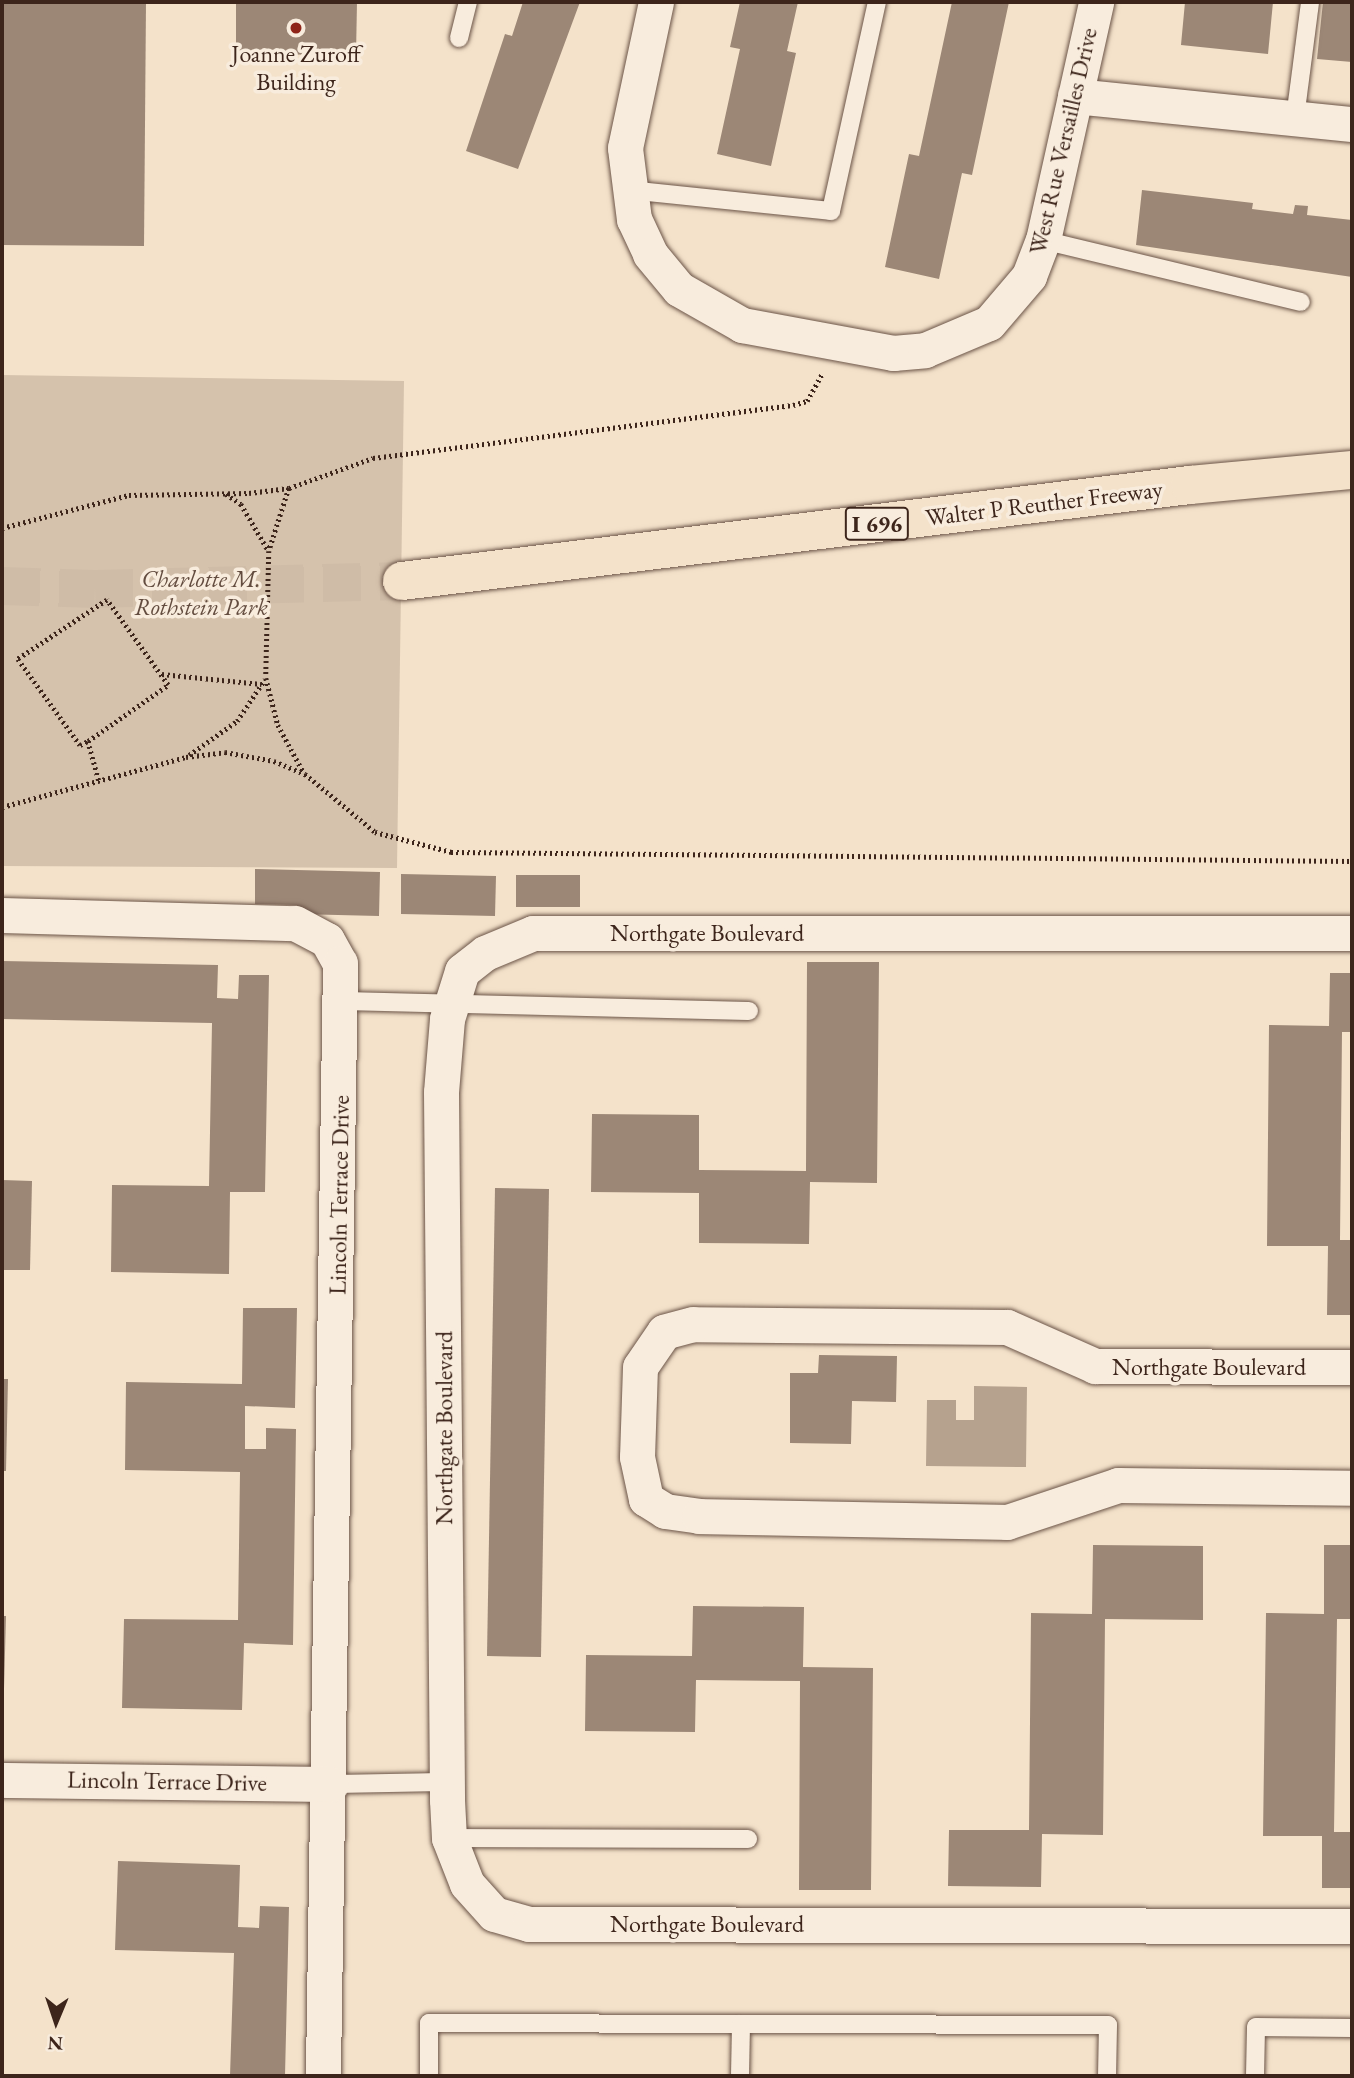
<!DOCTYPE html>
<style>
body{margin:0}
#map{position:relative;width:1354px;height:2078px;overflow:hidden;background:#f4e2ca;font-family:"EB Garamond",serif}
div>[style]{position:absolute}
.green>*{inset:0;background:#d5c2ac}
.water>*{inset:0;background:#b6a28e}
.building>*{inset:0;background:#9c8776}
.highway-tunnel>*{height:38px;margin-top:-19px;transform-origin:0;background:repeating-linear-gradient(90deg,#cfbca7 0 38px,transparent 0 57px)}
.path>*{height:4.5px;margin-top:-2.25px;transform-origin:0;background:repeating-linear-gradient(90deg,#3d251b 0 2px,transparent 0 5.5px)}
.roads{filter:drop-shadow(0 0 2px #6b5447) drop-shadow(0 0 2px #6b5447)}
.lane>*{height:18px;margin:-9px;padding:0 9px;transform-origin:9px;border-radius:9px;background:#f8ecdd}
.street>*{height:35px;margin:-17.5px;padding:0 17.5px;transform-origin:17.5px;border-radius:17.5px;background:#f8ecdd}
.highway>*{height:38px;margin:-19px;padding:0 19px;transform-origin:19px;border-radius:19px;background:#f4e2ca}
.dots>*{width:19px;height:19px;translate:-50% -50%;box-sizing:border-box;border:4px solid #f8ecdd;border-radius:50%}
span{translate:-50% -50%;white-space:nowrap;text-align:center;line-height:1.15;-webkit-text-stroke:7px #f8ecdd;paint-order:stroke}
.shield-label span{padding:2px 5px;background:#f8ecdd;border:2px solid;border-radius:5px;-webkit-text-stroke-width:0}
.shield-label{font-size:23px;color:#3d251b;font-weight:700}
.poi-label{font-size:24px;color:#3d251b}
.street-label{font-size:24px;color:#3d251b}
.park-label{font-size:24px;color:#634c3f;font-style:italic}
.frame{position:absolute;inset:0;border:4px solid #3d251b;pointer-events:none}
.north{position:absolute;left:21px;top:1987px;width:70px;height:70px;-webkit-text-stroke:5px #f8ecdd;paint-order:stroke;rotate:182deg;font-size:19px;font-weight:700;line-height:28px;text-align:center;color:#3d251b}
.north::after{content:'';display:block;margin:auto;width:24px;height:32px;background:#3d251b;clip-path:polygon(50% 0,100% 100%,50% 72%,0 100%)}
</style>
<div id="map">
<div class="green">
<i style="clip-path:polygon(2px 375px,404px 381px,397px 868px,2px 866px)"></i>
</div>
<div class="water">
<i style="clip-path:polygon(974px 1386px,1027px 1387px,1026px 1467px,926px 1466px,927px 1400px,956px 1400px,956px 1420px,974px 1420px)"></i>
</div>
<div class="building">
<i style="clip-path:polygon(2px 2px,146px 2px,144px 246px,2px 245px)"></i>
<i style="clip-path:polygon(236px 2px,357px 2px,356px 55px,236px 54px)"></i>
<i style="clip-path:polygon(523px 2px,580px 2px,518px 169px,466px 151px,505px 34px,512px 36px)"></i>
<i style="clip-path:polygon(740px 2px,798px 2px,787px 51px,796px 53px,771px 166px,717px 154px,740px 49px,730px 47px)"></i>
<i style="clip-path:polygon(952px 2px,1009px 2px,972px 175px,962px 173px,939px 279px,885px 267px,909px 154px,919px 156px)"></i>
<i style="clip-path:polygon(1185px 2px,1273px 2px,1268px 54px,1181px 45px)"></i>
<i style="clip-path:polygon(1323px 2px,1352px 2px,1352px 62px,1317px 59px)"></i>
<i style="clip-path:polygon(1142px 190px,1253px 203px,1252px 209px,1293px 214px,1295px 205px,1308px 206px,1307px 215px,1352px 220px,1352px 277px,1136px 245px)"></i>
<i style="clip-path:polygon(255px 869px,380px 872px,379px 916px,297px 914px,297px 905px,255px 904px)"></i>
<i style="clip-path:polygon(401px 874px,496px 876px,495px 916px,401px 914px)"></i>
<i style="clip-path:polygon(516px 875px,580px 875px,580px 907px,516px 907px)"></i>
<i style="clip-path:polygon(2px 961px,218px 965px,217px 998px,238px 999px,239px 975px,269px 975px,265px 1192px,230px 1192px,229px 1274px,111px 1272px,112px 1185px,209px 1186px,212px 1023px,2px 1019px)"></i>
<i style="clip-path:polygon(807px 962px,879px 962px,877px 1183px,810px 1182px,809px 1244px,699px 1243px,699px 1193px,591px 1192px,592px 1114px,699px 1115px,699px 1170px,806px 1171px)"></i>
<i style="clip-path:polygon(1330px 973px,1352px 973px,1352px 1032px,1342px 1032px,1340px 1240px,1352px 1240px,1352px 1315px,1327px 1315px,1328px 1246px,1267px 1246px,1269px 1025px,1329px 1026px)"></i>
<i style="clip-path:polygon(2px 1180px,32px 1181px,30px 1270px,2px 1270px)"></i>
<i style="clip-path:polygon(495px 1188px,549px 1189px,541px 1657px,487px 1656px)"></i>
<i style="clip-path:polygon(243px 1308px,297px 1308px,295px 1408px,245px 1406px,245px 1449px,266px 1449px,266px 1428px,296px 1429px,293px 1645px,244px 1643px,242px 1710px,122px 1708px,124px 1619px,238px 1620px,240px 1472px,125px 1470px,126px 1382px,242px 1384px)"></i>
<i style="clip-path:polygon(819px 1355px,897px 1356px,896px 1402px,852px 1401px,851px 1444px,790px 1443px,790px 1373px,818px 1373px)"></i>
<i style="clip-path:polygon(2px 1379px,8px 1379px,6px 1471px,2px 1471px)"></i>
<i style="clip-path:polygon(1093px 1545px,1203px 1546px,1203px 1620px,1105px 1619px,1103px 1835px,1042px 1834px,1041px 1887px,948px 1886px,949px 1830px,1029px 1830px,1031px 1613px,1092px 1614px)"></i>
<i style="clip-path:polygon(1324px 1545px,1352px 1545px,1352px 1619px,1337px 1619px,1334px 1832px,1352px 1832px,1352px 1888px,1322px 1888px,1322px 1836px,1263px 1836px,1266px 1613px,1324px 1614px)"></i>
<i style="clip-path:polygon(693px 1606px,804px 1607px,803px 1667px,873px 1668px,871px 1890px,799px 1890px,800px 1681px,696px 1680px,695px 1732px,585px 1731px,586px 1655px,692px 1656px)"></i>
<i style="clip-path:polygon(2px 1616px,6px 1616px,4px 1689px,2px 1689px)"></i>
<i style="clip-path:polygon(118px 1861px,240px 1865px,238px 1927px,259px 1928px,260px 1906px,289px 1907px,285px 2076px,230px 2076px,234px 1953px,115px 1950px)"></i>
</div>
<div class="highway-tunnel">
<i style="left:2px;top:586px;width:93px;rotate:1.8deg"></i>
<i style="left:95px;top:589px;width:307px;rotate:-1.5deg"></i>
</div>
<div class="path">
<i style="left:289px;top:488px;width:66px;rotate:107.6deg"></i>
<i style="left:269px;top:551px;width:127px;rotate:91.4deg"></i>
<i style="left:266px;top:678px;width:49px;rotate:75.7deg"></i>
<i style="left:278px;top:725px;width:55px;rotate:61.6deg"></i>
<i style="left:226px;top:494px;width:18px;rotate:34deg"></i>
<i style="left:241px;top:504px;width:53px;rotate:59.6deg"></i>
<i style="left:2px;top:528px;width:131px;rotate:-14.6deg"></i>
<i style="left:129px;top:495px;width:120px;rotate:-1deg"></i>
<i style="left:249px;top:493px;width:40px;rotate:-7.1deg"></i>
<i style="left:289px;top:488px;width:89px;rotate:-19.7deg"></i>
<i style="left:373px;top:458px;width:423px;rotate:-7.2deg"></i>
<i style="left:793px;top:405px;width:15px;rotate:-16deg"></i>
<i style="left:807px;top:401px;width:31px;rotate:-61deg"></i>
<i style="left:162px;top:674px;width:100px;rotate:5.8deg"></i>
<i style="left:88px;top:741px;width:98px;rotate:-35deg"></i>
<i style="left:168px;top:685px;width:105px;rotate:-125.7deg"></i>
<i style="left:107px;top:600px;width:107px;rotate:146.5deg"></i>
<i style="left:18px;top:659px;width:106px;rotate:54.2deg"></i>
<i style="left:80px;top:745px;width:9px;rotate:-27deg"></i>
<i style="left:88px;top:741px;width:41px;rotate:74.6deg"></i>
<i style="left:189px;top:755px;width:59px;rotate:-35.3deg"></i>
<i style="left:237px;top:721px;width:50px;rotate:-56.3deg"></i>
<i style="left:2px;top:807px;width:191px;rotate:-15.2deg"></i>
<i style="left:186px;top:757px;width:39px;rotate:-7deg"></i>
<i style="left:225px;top:752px;width:50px;rotate:10.4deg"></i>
<i style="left:274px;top:761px;width:34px;rotate:23deg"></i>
<i style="left:305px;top:774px;width:91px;rotate:39.6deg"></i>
<i style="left:375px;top:832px;width:79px;rotate:14.7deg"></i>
<i style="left:451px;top:852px;width:901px;rotate:0.57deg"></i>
</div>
<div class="roads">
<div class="lane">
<i style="left:459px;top:38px;width:37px;rotate:-76deg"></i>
<i style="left:1295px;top:118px;width:117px;rotate:-82.6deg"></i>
<i style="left:628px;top:190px;width:204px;rotate:5.9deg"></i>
<i style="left:831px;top:211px;width:214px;rotate:-77.6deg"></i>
<i style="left:1043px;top:240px;width:265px;rotate:13.5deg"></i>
<i style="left:343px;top:1001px;width:406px;rotate:1.4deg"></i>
<i style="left:331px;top:1784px;width:116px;rotate:-1deg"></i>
<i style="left:449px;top:1838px;width:299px;rotate:0.2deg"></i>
<i style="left:429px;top:2076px;width:53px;rotate:-90deg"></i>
<i style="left:429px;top:2023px;width:679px;rotate:0.17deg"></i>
<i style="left:1108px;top:2025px;width:51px;rotate:91.1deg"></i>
<i style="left:740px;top:2076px;width:52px;rotate:-88.9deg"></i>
<i style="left:1255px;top:2076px;width:49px;rotate:-88.8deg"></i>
<i style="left:1256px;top:2027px;width:96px;rotate:0.6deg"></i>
</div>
<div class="street">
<i style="left:656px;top:2px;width:149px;rotate:102deg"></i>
<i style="left:625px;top:148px;width:72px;rotate:82.8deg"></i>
<i style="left:634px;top:219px;width:38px;rotate:65deg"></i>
<i style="left:650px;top:254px;width:45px;rotate:50.4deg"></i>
<i style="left:679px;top:289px;width:73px;rotate:29.7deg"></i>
<i style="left:742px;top:325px;width:154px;rotate:10.5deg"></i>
<i style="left:893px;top:353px;width:32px;rotate:-5deg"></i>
<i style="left:925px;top:350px;width:69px;rotate:-22.9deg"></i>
<i style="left:989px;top:323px;width:62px;rotate:-49.6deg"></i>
<i style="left:1029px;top:276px;width:39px;rotate:-69deg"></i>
<i style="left:1043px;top:240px;width:244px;rotate:-77.4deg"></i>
<i style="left:1075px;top:96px;width:278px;rotate:5.8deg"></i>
<i style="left:2px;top:915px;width:293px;rotate:1.6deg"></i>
<i style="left:295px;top:923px;width:36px;rotate:28deg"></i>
<i style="left:327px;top:940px;width:26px;rotate:61deg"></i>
<i style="left:340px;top:963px;width:1113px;rotate:90.88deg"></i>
<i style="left:1352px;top:933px;width:819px;rotate:180deg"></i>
<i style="left:533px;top:933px;width:52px;rotate:157.4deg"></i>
<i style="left:485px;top:953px;width:29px;rotate:142deg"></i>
<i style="left:462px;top:971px;width:50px;rotate:107.4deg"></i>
<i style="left:447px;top:1019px;width:73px;rotate:94.7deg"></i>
<i style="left:441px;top:1092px;width:708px;rotate:89.51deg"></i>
<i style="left:447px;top:1800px;width:38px;rotate:87deg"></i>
<i style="left:449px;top:1838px;width:49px;rotate:68.6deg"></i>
<i style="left:467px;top:1884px;width:40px;rotate:48deg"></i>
<i style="left:494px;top:1914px;width:36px;rotate:16deg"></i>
<i style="left:529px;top:1924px;width:823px;rotate:0.14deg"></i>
<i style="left:1352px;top:1367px;width:257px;rotate:-179.8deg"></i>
<i style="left:1095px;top:1366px;width:96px;rotate:-156.1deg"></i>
<i style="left:1007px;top:1327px;width:314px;rotate:-179.5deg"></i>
<i style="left:693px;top:1324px;width:30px;rotate:165deg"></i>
<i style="left:664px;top:1332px;width:42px;rotate:124.4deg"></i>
<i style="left:640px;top:1367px;width:90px;rotate:91.9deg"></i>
<i style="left:637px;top:1457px;width:43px;rotate:77.9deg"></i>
<i style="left:646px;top:1499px;width:22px;rotate:32deg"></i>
<i style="left:665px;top:1511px;width:34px;rotate:8deg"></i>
<i style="left:699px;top:1516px;width:308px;rotate:1.1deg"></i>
<i style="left:1007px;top:1522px;width:117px;rotate:-18.4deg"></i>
<i style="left:1118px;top:1485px;width:234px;rotate:0.7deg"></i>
<i style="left:2px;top:1780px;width:329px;rotate:0.7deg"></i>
</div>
<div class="highway">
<i style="left:402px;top:581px;width:794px;rotate:-6.95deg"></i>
<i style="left:1190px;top:485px;width:163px;rotate:-5.3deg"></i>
</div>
</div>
<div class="dots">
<i style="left:296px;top:28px;background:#8f2418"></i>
</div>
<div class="shield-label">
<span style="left:877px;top:524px">I 696</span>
</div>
<div class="poi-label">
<span style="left:296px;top:68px">Joanne Zuroff<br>Building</span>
</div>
<div class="street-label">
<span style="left:1063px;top:141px;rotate:-77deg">West Rue Versailles Drive</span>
<span style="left:1044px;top:503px;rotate:-7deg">Walter P Reuther Freeway</span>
<span style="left:707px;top:933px">Northgate Boulevard</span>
<span style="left:339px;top:1195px;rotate:-89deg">Lincoln Terrace Drive</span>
<span style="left:1209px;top:1367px">Northgate Boulevard</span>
<span style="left:444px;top:1428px;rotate:-90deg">Northgate Boulevard</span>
<span style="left:167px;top:1781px;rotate:1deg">Lincoln Terrace Drive</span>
<span style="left:707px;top:1924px">Northgate Boulevard</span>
</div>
<div class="park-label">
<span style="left:201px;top:593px">Charlotte M.<br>Rothstein Park</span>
</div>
<div class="frame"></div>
<div class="north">N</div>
</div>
